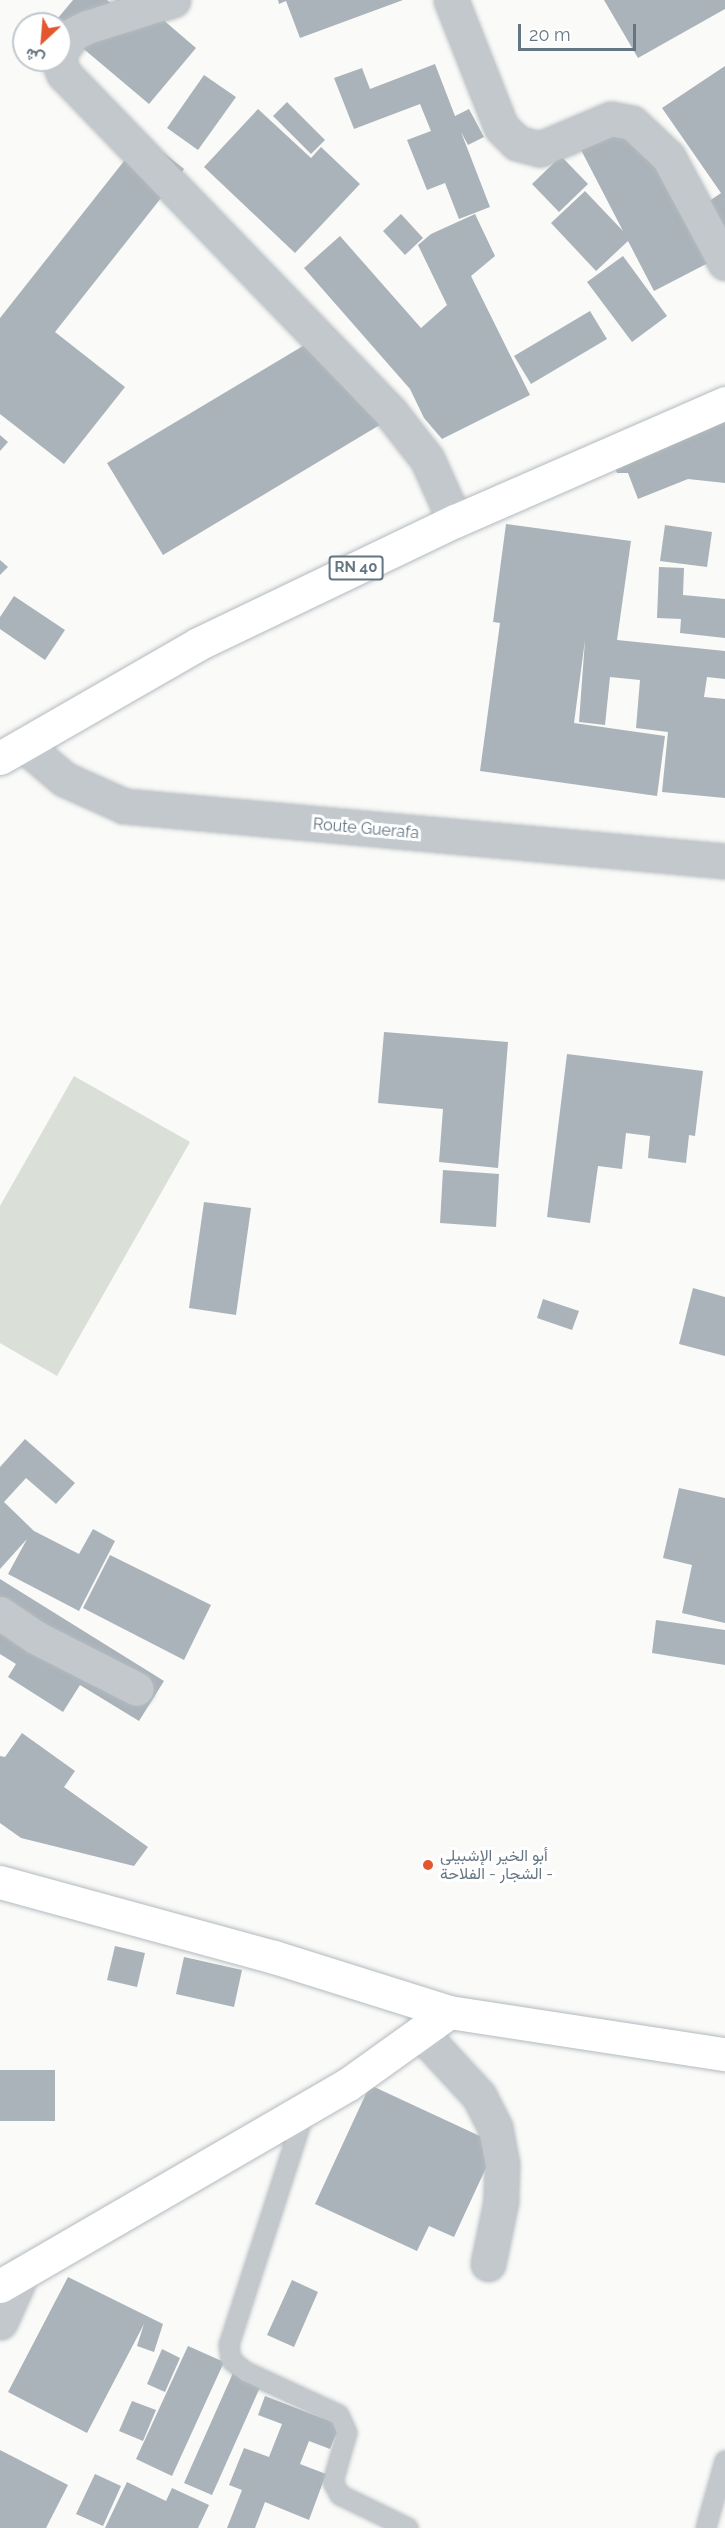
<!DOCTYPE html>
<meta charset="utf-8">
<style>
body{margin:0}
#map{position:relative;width:725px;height:2528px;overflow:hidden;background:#fafaf8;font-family:Raleway,Vazirmatn,sans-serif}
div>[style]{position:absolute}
.green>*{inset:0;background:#dadfd7}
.building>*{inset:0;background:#aab3b9}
.roads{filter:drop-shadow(0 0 2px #b3babf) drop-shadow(0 0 2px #b3babf)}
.lane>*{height:18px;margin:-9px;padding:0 9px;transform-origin:9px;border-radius:9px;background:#c3c8cc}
.street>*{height:33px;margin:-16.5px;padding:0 16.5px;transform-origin:16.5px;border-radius:16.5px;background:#c3c8cc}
.secondary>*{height:33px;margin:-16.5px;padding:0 16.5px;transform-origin:16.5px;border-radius:16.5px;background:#fff}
.primary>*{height:33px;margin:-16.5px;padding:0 16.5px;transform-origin:16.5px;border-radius:16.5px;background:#fff}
.dots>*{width:16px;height:16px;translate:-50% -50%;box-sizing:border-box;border:3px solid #fff;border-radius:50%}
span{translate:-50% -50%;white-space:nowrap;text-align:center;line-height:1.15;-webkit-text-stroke:6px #fff;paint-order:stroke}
.shield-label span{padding:2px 4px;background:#fff;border:2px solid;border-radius:4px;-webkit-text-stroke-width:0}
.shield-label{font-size:15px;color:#657683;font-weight:700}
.street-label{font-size:16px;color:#657683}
.poi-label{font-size:16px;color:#657683}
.left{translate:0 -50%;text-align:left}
.north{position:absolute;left:12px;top:12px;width:60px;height:60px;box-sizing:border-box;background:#fff;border:2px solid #c1c8cd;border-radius:50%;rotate:206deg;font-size:16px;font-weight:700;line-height:24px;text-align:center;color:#657683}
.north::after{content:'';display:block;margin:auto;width:21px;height:27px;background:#e4572e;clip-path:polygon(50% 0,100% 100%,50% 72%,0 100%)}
.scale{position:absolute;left:518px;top:24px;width:118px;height:27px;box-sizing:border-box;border:3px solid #657683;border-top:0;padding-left:8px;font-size:18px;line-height:21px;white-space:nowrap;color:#657683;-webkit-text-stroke:4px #fff;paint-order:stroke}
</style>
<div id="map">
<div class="green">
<i style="clip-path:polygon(74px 1076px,190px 1142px,57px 1376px,0 1343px,0 1206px)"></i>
</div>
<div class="building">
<i style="clip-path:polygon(73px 0,107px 0,113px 5px,117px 0,140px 0,196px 48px,149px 104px,60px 29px,60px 24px,53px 24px)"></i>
<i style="clip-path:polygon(278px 0,403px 0,300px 38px,286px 1px,279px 4px)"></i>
<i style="clip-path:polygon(604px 0,725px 0,725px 9px,638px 58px)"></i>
<i style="clip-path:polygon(435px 64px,455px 116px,469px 109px,484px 137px,468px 145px,461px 132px,490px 207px,459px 219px,445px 183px,427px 190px,407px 140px,431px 131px,420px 104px,354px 129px,334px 78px,362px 68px,370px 89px)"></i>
<i style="clip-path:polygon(725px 66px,725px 233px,705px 204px,721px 193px,662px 108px)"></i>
<i style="clip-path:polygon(204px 75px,236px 97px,198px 150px,167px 128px)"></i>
<i style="clip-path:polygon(287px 102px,325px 140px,311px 154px,273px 116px)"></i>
<i style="clip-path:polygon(258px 109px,311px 158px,321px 147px,360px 184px,295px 253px,204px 167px)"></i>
<i style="clip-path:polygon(639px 118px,712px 261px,654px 291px,628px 241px,596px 271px,551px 223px,585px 191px,623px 231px,580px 148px)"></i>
<i style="clip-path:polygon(143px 137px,184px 169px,55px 332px,125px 387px,64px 464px,0 414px,0 318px)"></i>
<i style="clip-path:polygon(561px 156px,588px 184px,559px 212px,532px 184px)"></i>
<i style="clip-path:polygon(401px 214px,423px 238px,405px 255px,383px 231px)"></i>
<i style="clip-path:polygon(475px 214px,495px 256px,471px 276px,530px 395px,442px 439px,424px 418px,410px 389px,304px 268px,340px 236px,421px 328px,447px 305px,418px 245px,431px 234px)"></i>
<i style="clip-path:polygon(623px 256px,667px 316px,632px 342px,587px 282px)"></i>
<i style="clip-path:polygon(590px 311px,607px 339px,531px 384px,514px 356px)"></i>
<i style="clip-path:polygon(333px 328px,388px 420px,163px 555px,107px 463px)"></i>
<i style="clip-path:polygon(725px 397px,725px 483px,688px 479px,638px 499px,628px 473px,617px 473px,605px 446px)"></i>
<i style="clip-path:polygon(0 435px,8px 442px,0 451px)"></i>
<i style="clip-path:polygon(506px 524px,631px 541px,617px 640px,725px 651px,725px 679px,707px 677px,704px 697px,725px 699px,725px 798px,662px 792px,668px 732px,636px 728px,640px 680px,610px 677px,605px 725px,579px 722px,585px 640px,574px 723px,665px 736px,657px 796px,480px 771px,500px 623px,493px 622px)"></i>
<i style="clip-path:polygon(665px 525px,712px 532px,707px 567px,660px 561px)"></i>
<i style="clip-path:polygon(0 560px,8px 567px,0 575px)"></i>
<i style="clip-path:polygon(659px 567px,684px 568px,683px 595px,725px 599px,725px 638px,680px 633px,681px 619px,657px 618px)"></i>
<i style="clip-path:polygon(14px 596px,65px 630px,45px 660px,0 629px,0 617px)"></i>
<i style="clip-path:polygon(384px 1032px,508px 1042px,498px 1168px,439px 1162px,443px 1109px,378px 1103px)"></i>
<i style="clip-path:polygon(567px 1054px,703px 1071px,695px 1136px,689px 1135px,686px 1163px,648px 1158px,650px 1136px,626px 1133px,622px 1169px,598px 1166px,590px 1223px,547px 1217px)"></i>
<i style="clip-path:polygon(443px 1170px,499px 1174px,496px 1227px,440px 1223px)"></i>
<i style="clip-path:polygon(204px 1202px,251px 1208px,236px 1315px,189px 1308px)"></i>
<i style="clip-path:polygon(693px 1288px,725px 1297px,725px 1356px,679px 1344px)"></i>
<i style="clip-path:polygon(543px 1299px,579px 1311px,572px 1330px,537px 1318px)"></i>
<i style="clip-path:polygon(25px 1439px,75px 1483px,56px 1504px,26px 1478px,4px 1502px,34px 1531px,79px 1554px,93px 1529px,115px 1541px,79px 1611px,8px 1574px,27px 1539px,0 1569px,0 1467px)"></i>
<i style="clip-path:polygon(679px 1488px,725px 1498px,725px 1623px,682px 1613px,692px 1565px,663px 1558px)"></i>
<i style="clip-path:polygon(110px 1555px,211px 1605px,184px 1660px,83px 1608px)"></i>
<i style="clip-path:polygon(0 1579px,164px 1681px,139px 1721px,80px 1685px,63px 1712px,8px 1677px,16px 1664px,0 1654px)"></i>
<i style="clip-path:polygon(656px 1620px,725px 1630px,725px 1665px,652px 1653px)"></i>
<i style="clip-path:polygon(22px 1733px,75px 1771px,64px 1787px,148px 1847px,134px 1866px,21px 1838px,0 1823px,0 1756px,5px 1757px)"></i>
<i style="clip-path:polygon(115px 1946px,145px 1953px,137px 1987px,107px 1980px)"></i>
<i style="clip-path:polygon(184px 1957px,242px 1970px,234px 2007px,176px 1994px)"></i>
<i style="clip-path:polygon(0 2070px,55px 2070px,55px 2121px,0 2121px)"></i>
<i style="clip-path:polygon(370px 2085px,497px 2144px,454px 2237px,429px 2226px,417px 2251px,315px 2204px)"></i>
<i style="clip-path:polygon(68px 2277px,163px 2324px,154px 2352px,137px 2346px,144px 2324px,87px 2433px,8px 2392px)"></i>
<i style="clip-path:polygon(292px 2280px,318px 2292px,294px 2347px,267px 2335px)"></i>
<i style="clip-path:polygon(188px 2346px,224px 2362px,172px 2476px,136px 2459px)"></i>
<i style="clip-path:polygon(162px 2349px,180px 2358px,165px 2392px,147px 2384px)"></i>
<i style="clip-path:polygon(233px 2373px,261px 2385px,212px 2495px,184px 2483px)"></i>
<i style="clip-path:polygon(265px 2396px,340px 2425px,330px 2449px,309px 2441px,300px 2464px,326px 2474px,309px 2520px,265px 2502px,255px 2528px,227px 2528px,242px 2490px,229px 2485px,244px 2448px,269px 2457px,282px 2424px,258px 2415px)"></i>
<i style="clip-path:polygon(132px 2401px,156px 2410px,143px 2441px,119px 2431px)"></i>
<i style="clip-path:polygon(0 2450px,68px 2485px,46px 2528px,0 2528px)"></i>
<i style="clip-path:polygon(95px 2474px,121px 2486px,103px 2526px,76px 2514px)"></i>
<i style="clip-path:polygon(127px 2482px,166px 2501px,172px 2488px,209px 2505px,198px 2528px,105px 2528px)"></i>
</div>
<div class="roads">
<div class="lane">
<i style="left:305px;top:2111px;width:246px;rotate:108deg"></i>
<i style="left:229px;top:2345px;width:15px;rotate:82deg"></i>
<i style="left:231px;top:2360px;width:19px;rotate:39deg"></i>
<i style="left:246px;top:2372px;width:102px;rotate:24.8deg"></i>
<i style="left:339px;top:2415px;width:20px;rotate:66deg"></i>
<i style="left:347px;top:2433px;width:51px;rotate:105.9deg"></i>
<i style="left:333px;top:2482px;width:15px;rotate:62deg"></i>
<i style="left:340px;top:2495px;width:76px;rotate:25.9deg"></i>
<i style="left:706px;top:2528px;width:70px;rotate:-74.2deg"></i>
</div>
<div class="street">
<i style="left:451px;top:0;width:136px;rotate:68.5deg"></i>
<i style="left:501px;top:127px;width:23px;rotate:45deg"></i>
<i style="left:517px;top:143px;width:24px;rotate:15deg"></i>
<i style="left:540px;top:149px;width:77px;rotate:-22.9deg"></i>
<i style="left:611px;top:119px;width:21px;rotate:11deg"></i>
<i style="left:632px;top:123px;width:50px;rotate:43.4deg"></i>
<i style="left:668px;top:157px;width:120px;rotate:61.7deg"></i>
<i style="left:60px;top:52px;width:22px;rotate:-54deg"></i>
<i style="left:73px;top:34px;width:16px;rotate:-27deg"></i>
<i style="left:87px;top:27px;width:90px;rotate:-17.4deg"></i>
<i style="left:58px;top:60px;width:15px;rotate:67deg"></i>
<i style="left:64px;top:74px;width:471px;rotate:46deg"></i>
<i style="left:391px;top:413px;width:58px;rotate:52deg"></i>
<i style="left:427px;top:459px;width:68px;rotate:65.7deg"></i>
<i style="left:25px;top:746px;width:51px;rotate:40.2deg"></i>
<i style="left:64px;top:779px;width:66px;rotate:24.2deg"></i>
<i style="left:124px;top:806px;width:604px;rotate:5.23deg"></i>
<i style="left:0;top:1613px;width:42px;rotate:34.4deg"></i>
<i style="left:35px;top:1637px;width:114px;rotate:27deg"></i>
<i style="left:420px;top:2032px;width:87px;rotate:47.3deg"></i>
<i style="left:479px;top:2096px;width:36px;rotate:63deg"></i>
<i style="left:495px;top:2128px;width:37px;rotate:79deg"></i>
<i style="left:502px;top:2164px;width:37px;rotate:92deg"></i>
<i style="left:501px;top:2201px;width:64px;rotate:101.7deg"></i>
<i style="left:0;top:2322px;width:54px;rotate:-65.8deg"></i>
</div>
<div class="secondary">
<i style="left:0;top:1882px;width:284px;rotate:15.3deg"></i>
<i style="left:274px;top:1957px;width:183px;rotate:17.4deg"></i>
<i style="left:449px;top:2012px;width:279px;rotate:8.7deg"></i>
<i style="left:0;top:2286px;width:401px;rotate:-30.1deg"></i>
<i style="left:347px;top:2085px;width:125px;rotate:-35.6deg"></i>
</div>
<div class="primary">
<i style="left:0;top:758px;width:228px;rotate:-29.9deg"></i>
<i style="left:198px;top:644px;width:285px;rotate:-25.6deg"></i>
<i style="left:455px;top:521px;width:295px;rotate:-23.6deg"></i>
</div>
</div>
<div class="dots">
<i style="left:428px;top:1865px;background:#e4572e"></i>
</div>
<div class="shield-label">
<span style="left:356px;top:568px">RN 40</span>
</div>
<div class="street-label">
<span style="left:366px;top:829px;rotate:5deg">Route Guerafa</span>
</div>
<div class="poi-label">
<span class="left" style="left:440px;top:1865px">أبو الخير الإشبيلي<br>الشجار - الفلاحة -</span>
</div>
<div class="north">ش</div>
<div class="scale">20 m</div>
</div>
